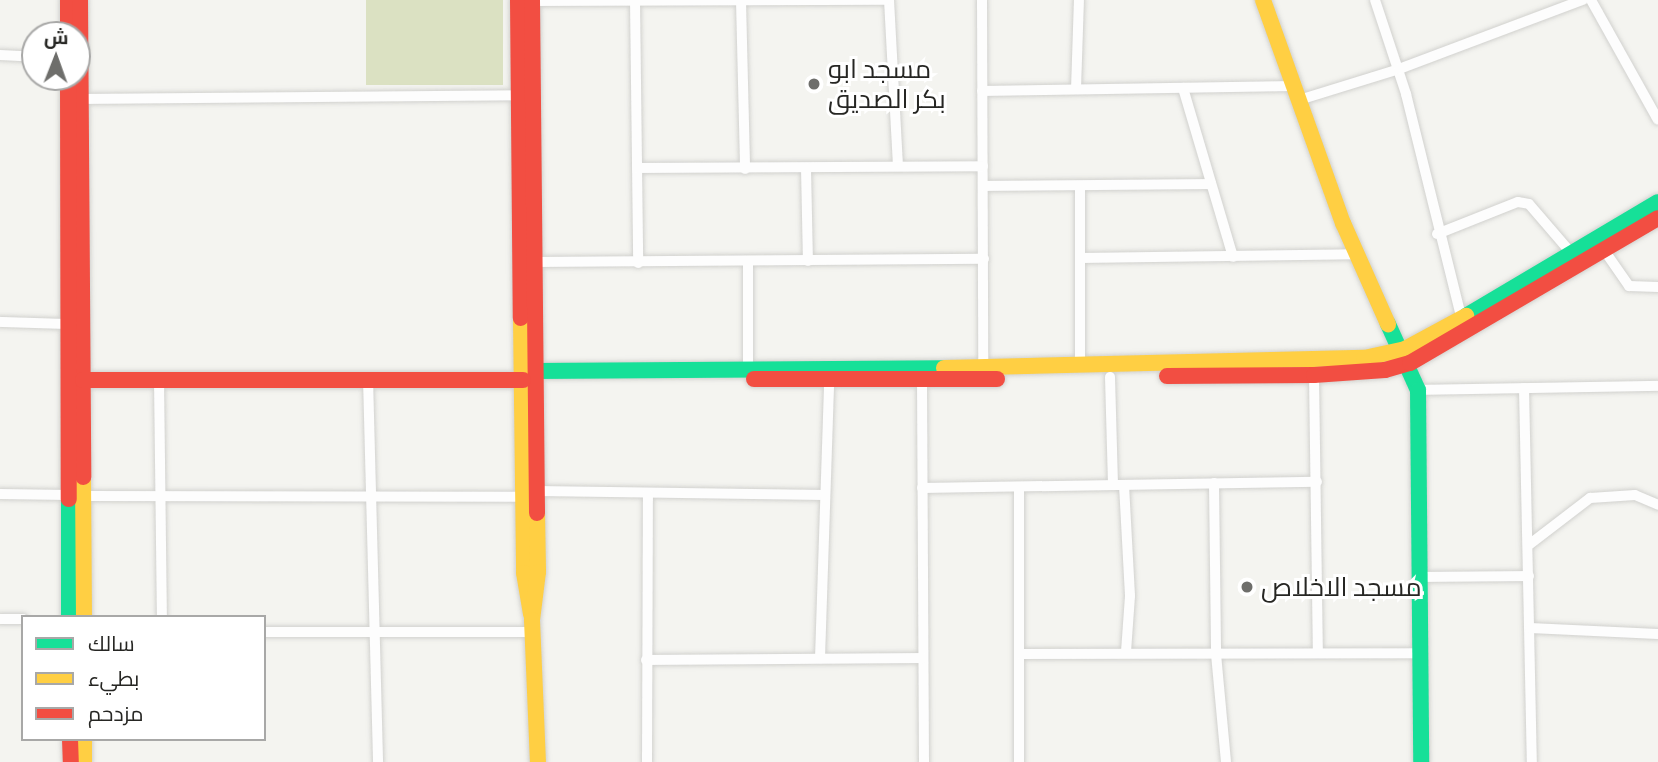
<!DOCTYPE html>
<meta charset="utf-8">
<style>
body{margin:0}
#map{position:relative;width:1658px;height:762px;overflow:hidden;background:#f4f4f0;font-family:"PT Sans Narrow",Cairo,sans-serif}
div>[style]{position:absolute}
.green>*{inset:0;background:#dbe1c2}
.roads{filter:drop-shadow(0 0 2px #d1d1ce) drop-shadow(0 0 2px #d1d1ce)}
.street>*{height:10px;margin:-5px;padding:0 5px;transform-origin:5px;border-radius:5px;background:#fdfdfd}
.fast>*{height:16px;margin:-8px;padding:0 8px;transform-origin:8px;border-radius:8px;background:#16e098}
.slow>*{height:16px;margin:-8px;padding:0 8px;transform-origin:8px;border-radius:8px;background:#ffcf43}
.jam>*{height:16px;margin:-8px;padding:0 8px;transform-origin:8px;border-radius:8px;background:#f24e42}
.dots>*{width:19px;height:19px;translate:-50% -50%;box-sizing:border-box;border:4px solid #fff;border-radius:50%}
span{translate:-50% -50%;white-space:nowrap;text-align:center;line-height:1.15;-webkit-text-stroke:6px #fff;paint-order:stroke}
.poi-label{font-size:26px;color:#262623}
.left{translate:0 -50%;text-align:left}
.legend{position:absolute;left:21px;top:615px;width:245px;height:126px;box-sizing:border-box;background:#fff;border:2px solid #a8a8a7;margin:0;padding:9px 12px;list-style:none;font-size:21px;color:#262623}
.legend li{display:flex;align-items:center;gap:14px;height:35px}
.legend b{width:35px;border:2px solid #a8a8a7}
.north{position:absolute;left:21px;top:21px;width:70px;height:70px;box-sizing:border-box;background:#fff;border:2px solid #a8a8a7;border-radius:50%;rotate:1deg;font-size:19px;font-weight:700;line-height:28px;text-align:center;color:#262623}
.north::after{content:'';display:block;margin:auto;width:24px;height:32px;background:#6e6e6b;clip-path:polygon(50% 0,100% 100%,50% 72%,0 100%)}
</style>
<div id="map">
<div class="green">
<i style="clip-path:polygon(366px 0,503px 0,503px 85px,366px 85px)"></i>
</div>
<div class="roads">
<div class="street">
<i style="left:635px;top:0;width:263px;rotate:89.3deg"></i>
<i style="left:889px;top:0;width:166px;rotate:86.9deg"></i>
<i style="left:982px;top:0;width:372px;rotate:89.8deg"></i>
<i style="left:1375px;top:0;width:99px;rotate:71.7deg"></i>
<i style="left:1406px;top:94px;width:238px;rotate:76.1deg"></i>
<i style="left:1591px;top:0;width:137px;rotate:60.8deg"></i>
<i style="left:532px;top:1px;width:356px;rotate:-0.2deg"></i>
<i style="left:741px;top:1px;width:168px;rotate:88.6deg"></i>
<i style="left:0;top:55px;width:35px;rotate:3deg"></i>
<i style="left:1183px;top:88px;width:176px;rotate:73.5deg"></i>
<i style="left:1076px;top:89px;width:89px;rotate:-88.1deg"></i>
<i style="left:982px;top:91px;width:312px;rotate:-0.9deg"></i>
<i style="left:83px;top:99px;width:436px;rotate:-0.5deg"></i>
<i style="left:1299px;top:100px;width:105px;rotate:-17.2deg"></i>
<i style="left:1399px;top:69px;width:197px;rotate:-20.6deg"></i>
<i style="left:637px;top:168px;width:346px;rotate:-0.3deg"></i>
<i style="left:806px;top:168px;width:93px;rotate:88.8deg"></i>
<i style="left:983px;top:186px;width:228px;rotate:-0.5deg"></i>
<i style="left:1437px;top:234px;width:87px;rotate:-21.6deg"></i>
<i style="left:1518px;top:202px;width:11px;rotate:10deg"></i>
<i style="left:1529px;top:204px;width:66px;rotate:49.3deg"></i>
<i style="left:1604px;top:250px;width:44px;rotate:55.2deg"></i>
<i style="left:1629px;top:286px;width:29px;rotate:2deg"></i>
<i style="left:1080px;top:258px;width:276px;rotate:-0.8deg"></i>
<i style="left:533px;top:262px;width:451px;rotate:-0.4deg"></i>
<i style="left:748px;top:262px;width:106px;rotate:90deg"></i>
<i style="left:0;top:322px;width:69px;rotate:1.7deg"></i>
<i style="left:1080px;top:367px;width:179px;rotate:-90deg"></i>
<i style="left:1314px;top:375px;width:278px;rotate:89.2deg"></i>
<i style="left:1110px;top:377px;width:107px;rotate:88.4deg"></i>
<i style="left:368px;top:378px;width:384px;rotate:88.5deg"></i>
<i style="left:159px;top:379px;width:238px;rotate:89.3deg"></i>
<i style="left:922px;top:381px;width:381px;rotate:89.7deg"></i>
<i style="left:1524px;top:388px;width:374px;rotate:88.8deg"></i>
<i style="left:1418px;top:390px;width:240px;rotate:-1deg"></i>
<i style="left:1214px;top:483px;width:171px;rotate:89.3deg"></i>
<i style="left:1216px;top:654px;width:108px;rotate:84.7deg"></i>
<i style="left:1124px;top:485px;width:111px;rotate:86.9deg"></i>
<i style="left:1130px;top:596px;width:56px;rotate:94.1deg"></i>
<i style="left:1019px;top:487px;width:275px;rotate:90deg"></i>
<i style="left:922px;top:488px;width:395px;rotate:-0.9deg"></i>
<i style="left:537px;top:491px;width:288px;rotate:0.8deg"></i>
<i style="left:0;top:494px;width:69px;rotate:0.8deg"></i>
<i style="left:84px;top:496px;width:440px;rotate:0.1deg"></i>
<i style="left:1530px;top:544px;width:76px;rotate:-37.5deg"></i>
<i style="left:1590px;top:498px;width:45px;rotate:-3.8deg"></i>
<i style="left:1635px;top:495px;width:25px;rotate:23deg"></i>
<i style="left:1421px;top:577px;width:108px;rotate:-0.5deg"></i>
<i style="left:0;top:619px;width:23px"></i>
<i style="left:1530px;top:628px;width:128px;rotate:2.7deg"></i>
<i style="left:264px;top:632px;width:269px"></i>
<i style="left:1019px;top:654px;width:403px;rotate:-0.1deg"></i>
<i style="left:820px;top:658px;width:278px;rotate:-88.1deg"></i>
<i style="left:646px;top:660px;width:276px;rotate:-0.4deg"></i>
<i style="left:647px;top:762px;width:268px;rotate:-89.8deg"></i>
</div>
<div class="fast">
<i style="left:1466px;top:316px;width:223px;rotate:-30.7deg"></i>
<i style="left:1388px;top:324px;width:72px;rotate:65.6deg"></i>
<i style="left:1418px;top:390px;width:372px;rotate:89.5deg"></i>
<i style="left:534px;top:371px;width:410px;rotate:-0.4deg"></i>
<i style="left:69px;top:499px;width:118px;rotate:90deg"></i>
</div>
<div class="slow">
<i style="left:1263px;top:0;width:237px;rotate:70.3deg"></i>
<i style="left:1343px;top:223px;width:111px;rotate:66deg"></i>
<i style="left:521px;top:318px;width:255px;rotate:89.3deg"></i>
<i style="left:524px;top:573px;width:42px;rotate:80.3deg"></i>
<i style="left:944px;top:368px;width:420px;rotate:-1.4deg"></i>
<i style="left:1364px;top:358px;width:40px;rotate:-12deg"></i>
<i style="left:1403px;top:350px;width:72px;rotate:-28.4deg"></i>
<i style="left:83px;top:477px;width:140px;rotate:89.6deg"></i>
<i style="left:537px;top:513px;width:59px;rotate:89deg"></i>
<i style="left:538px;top:572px;width:48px;rotate:97.1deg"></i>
<i style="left:532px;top:620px;width:142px;rotate:87.6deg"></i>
<i style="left:84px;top:739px;width:23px;rotate:90deg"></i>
</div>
<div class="jam">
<i style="left:68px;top:0;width:35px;rotate:90deg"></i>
<i style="left:80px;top:0;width:477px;rotate:89.6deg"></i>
<i style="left:518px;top:0;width:318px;rotate:89.5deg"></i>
<i style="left:532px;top:0;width:513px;rotate:89.44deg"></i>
<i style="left:68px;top:77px;width:422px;rotate:89.9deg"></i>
<i style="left:1167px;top:376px;width:147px;rotate:-0.4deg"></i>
<i style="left:1314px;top:375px;width:71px;rotate:-4deg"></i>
<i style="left:1385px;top:370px;width:26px;rotate:-16deg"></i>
<i style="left:1410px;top:363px;width:287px;rotate:-30.3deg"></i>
<i style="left:754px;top:379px;width:243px"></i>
<i style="left:83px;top:380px;width:440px"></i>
<i style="left:70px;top:739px;width:23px;rotate:88deg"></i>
</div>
</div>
<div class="dots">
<i style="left:814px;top:84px;background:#6e6e6b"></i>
<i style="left:1247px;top:587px;background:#6e6e6b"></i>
</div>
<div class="poi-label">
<span class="left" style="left:828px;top:84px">مسجد ابو<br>بكر الصديق</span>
<span class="left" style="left:1261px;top:587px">مسجد الاخلاص</span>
</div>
<ul class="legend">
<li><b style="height:9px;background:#16e098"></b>سالك</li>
<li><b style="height:9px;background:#ffcf43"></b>بطيء</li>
<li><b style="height:9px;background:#f24e42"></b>مزدحم</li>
</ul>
<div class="north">ش</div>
</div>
